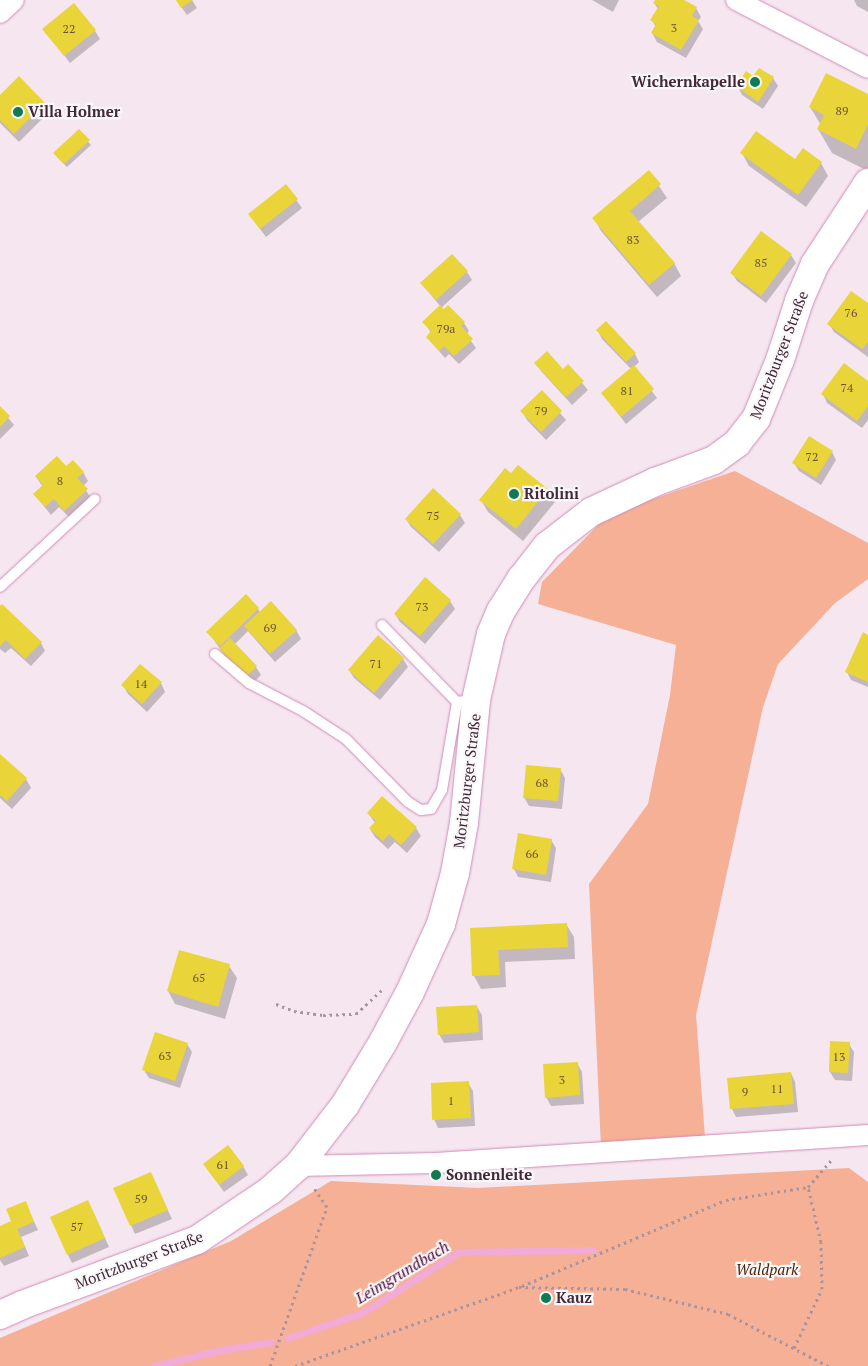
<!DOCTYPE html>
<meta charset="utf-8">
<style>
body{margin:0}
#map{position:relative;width:868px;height:1366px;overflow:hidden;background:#f5e6ef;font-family:"PT Serif",serif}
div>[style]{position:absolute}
.green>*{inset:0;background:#f5b096}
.shadow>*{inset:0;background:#0003}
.stream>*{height:7px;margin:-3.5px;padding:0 3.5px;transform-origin:3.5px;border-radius:3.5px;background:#f2abd7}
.building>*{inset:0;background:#e9d539}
.path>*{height:3px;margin-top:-1.5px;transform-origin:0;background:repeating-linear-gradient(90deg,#a994a1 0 2.5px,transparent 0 6.5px)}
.roads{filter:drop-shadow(0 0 1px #d28ab7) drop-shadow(0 0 1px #d28ab7)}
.lane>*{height:10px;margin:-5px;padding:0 5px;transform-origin:5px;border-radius:5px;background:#fff}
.street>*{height:20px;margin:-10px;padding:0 10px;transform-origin:10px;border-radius:10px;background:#fff}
.secondary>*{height:28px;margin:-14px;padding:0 14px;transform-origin:14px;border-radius:14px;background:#fff}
.dots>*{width:14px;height:14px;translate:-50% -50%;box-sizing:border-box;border:2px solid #f8f8f8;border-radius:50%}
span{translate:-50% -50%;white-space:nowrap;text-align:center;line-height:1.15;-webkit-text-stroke:4.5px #f8f8f8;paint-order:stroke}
.number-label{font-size:12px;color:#6d5239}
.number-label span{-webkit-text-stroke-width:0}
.poi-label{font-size:15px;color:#442739;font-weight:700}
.right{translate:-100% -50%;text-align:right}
.left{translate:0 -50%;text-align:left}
.street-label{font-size:15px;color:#442739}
.park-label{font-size:15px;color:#51210c;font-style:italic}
.water-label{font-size:16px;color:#4e053b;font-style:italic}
</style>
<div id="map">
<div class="green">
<i style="clip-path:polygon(735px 471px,868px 543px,868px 579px,835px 603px,778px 664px,763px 707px,696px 1015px,705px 1138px,601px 1147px,589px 884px,648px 804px,670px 695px,676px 645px,538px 604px,542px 582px,609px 514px)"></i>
<i style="clip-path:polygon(849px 1168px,868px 1182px,868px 1366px,0 1366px,0 1338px,231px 1241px,331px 1181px,478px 1188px)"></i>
</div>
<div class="shadow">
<i style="clip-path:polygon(176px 0,192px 0,197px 8px,187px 15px)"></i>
<i style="clip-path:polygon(592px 0,619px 0,613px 12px)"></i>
<i style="clip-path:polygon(656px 0,681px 0,696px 8px,701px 17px,698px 21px,703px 29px,686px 58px,657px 42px,652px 33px,656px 27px,652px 20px,658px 9px,654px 3px)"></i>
<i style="clip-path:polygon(854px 0,868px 0,868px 12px,857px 6px)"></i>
<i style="clip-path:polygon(44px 29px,95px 31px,100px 39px,70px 63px)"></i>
<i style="clip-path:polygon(19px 78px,44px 104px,49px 112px,19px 142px,0 123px,0 97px)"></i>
<i style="clip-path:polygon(754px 78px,773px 78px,778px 86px,763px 109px,742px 95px,738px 86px)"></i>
<i style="clip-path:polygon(868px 95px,868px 171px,832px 153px,818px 129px,821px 125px,810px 107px)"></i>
<i style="clip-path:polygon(79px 131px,91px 145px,67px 167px,57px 157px)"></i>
<i style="clip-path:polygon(742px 153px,821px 163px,828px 176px,806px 207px,749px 166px)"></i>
<i style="clip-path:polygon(649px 171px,667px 198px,638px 222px,674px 263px,681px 276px,657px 297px,601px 231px,594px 218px)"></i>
<i style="clip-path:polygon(286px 186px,302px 208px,266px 237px,249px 214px)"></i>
<i style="clip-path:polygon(791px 255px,796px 263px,766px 303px,737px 281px,732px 273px)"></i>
<i style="clip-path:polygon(467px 272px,472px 280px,441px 308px,444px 311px,448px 307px,464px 323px,469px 331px,466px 334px,476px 348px,459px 364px,449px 354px,445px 358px,427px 337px,431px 333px,424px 322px,440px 306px,422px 284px)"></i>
<i style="clip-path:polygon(868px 305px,868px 357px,834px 332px,829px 324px)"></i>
<i style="clip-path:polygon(598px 331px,635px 354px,639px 362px,634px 367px,657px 398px,626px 424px,602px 393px,631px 369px,602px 339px)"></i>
<i style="clip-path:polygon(536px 363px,563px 370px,568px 366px,588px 390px,572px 405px,541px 371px)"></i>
<i style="clip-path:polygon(868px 383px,868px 420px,862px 428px,827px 403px,823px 394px)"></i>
<i style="clip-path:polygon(542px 392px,566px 420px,546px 440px,527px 420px,522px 411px)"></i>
<i style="clip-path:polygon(0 408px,14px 425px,0 439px)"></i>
<i style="clip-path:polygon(832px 452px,836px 460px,821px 485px,799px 471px,794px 463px)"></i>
<i style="clip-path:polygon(66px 468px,83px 472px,88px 481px,83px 486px,91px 498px,70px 518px,59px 507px,51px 515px,34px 494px,43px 487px,36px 477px)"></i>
<i style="clip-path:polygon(512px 475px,547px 490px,555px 502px,523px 541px,488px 512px,481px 500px)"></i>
<i style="clip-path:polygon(460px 515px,465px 523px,439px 552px,411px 527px,406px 519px)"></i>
<i style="clip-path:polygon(425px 579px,450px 601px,455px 609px,425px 644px,400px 622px,395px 614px)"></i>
<i style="clip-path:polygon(0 608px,41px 643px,45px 651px,31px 666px,11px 648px,5px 653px,0 649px)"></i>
<i style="clip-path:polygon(258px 609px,260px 612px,296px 630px,301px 639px,275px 662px,248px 631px,234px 645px,256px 667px,261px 675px,252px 684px,226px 657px,208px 632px)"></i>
<i style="clip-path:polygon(868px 636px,868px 687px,851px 680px,847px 672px)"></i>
<i style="clip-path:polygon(378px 637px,403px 659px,408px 667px,380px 700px,354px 678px,349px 670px)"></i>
<i style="clip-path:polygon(161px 683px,165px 692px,147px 712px,128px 694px,123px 685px)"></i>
<i style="clip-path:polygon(0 755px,26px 779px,31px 788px,12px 809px,0 798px)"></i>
<i style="clip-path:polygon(560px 769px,565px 778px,562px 809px,529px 806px,524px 797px)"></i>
<i style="clip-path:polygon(382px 797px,416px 828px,421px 836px,407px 853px,395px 842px,388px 849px,375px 837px,370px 829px,375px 823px,368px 813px)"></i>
<i style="clip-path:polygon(551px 840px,556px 848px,551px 882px,518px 877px,514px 869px)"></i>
<i style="clip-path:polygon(566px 924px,574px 937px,575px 959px,505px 962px,506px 987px,481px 989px,474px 976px,471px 929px)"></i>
<i style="clip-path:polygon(229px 966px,237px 978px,225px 1019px,175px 1004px,168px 991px)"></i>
<i style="clip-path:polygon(477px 1007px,482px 1015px,483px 1040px,444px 1043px,439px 1034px)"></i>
<i style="clip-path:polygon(187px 1044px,192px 1052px,180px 1088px,149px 1078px,144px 1070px)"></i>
<i style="clip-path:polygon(849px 1044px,854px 1052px,852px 1081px,835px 1080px,830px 1072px)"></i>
<i style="clip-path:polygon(577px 1063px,582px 1072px,584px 1104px,551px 1106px,546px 1097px)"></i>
<i style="clip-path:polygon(791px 1073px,795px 1082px,798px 1112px,736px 1117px,732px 1109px,729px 1079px)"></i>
<i style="clip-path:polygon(468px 1083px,473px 1091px,475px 1126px,438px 1128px,434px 1119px)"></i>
<i style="clip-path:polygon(204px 1164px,243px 1166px,248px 1175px,224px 1192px)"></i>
<i style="clip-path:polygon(151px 1174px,172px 1219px,135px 1234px,115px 1189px)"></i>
<i style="clip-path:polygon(25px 1202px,38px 1230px,21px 1237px,29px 1256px,4px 1266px,0 1260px,0 1227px,13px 1222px)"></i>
<i style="clip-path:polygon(92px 1209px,109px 1247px,72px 1263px,68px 1255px)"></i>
</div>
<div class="stream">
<i style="left:288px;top:1338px;width:78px;rotate:-18.7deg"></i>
<i style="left:362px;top:1313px;width:115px;rotate:-32.2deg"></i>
<i style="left:459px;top:1252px;width:134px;rotate:-0.9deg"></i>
<i style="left:154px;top:1366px;width:69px;rotate:-13.4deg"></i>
<i style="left:221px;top:1350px;width:51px;rotate:-9.1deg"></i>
</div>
<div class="building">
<i style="clip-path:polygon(176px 0,193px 0,181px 8px)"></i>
<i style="clip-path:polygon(655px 0,684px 0,697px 7px,692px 16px,699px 20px,681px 50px,651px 33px,656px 24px,650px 20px,659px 6px,653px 3px)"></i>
<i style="clip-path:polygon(74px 3px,96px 30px,64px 56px,42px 29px)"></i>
<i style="clip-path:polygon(759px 68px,774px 77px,758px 102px,736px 86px,746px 71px,753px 76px)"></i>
<i style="clip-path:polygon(826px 73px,868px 94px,868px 124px,856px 149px,817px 129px,824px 115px,809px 107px)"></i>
<i style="clip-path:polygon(19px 76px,45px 103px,14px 134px,0 120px,0 95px)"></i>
<i style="clip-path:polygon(79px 129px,90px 140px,64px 164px,53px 153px)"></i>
<i style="clip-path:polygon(756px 131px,795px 159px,803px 148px,822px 162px,798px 195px,740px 153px)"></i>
<i style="clip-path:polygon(649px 170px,661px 184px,630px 211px,675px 263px,649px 285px,592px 218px)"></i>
<i style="clip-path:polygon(286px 184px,298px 199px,260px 229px,248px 214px)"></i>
<i style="clip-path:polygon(761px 231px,792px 254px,761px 296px,730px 273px)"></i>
<i style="clip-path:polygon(452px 254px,468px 271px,436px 300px,420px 283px)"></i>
<i style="clip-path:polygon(851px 291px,868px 303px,868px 342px,862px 349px,827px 324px)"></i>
<i style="clip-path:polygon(440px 305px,444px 309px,448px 305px,465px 322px,461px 326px,473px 339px,454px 356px,444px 346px,439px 351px,426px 337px,431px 331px,422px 322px)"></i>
<i style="clip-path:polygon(606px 321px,636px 353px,626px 362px,596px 330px)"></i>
<i style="clip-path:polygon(547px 351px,563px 369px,568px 364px,584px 381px,566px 397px,534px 363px)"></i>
<i style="clip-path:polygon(844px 363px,868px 381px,868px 406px,857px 421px,821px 394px)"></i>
<i style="clip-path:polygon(634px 365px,654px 389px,621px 417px,601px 393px)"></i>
<i style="clip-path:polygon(542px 390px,562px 411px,541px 432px,520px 411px)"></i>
<i style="clip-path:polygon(0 406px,10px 416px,0 427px)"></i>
<i style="clip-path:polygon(809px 436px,833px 451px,816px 478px,792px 463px)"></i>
<i style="clip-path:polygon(57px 456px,66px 466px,73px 460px,84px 472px,77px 478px,88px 489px,64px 511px,54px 499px,45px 507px,33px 494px,43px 485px,35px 476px)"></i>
<i style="clip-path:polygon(518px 465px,548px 489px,516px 529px,479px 500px,505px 468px,511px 473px)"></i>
<i style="clip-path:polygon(433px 488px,461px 514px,433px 544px,405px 519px)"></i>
<i style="clip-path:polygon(425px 577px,451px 600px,420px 636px,394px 614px)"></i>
<i style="clip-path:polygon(246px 594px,259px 608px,220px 646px,206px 632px)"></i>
<i style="clip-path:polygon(271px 601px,297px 630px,270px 654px,244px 626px)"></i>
<i style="clip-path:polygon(2px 604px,42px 642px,25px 659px,6px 640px,0 646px,0 606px)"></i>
<i style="clip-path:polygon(863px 632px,868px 635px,868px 682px,845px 672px)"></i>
<i style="clip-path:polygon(378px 635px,404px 658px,374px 693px,348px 670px)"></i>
<i style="clip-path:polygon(230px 638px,257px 666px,247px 676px,219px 649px)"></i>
<i style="clip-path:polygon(140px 664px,162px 682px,142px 704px,121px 685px)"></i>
<i style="clip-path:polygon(0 754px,27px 778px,7px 801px,0 795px)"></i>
<i style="clip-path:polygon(526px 765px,561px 768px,558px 801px,523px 798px)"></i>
<i style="clip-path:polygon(382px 796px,417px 827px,401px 845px,389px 834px,383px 841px,369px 828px,376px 821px,367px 813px)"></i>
<i style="clip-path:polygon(518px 833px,552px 839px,546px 875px,512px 869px)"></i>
<i style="clip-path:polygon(567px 923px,568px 947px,498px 950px,500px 975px,472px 976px,470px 928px)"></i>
<i style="clip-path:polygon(179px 950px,230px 964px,218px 1007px,167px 991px)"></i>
<i style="clip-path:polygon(477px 1005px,479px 1032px,438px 1035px,436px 1007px)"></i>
<i style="clip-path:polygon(155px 1032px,188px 1043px,175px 1081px,142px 1070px)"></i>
<i style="clip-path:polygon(830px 1041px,850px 1042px,848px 1073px,829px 1072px)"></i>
<i style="clip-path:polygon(578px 1062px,580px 1095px,545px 1098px,543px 1064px)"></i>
<i style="clip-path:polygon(791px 1072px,794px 1104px,730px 1109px,727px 1078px)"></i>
<i style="clip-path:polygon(469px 1081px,471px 1118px,432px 1120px,431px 1083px)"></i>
<i style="clip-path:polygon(228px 1145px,244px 1166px,219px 1185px,203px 1164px)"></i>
<i style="clip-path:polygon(151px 1172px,168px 1210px,130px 1226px,113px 1188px)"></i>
<i style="clip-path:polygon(88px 1200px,105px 1238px,67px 1255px,50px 1217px)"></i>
<i style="clip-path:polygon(26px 1201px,34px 1222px,17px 1229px,25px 1247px,0 1258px,0 1226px,11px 1221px,6px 1209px)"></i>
</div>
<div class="path">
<i style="left:276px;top:1004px;width:19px;rotate:21deg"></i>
<i style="left:294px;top:1011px;width:29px;rotate:8deg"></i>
<i style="left:323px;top:1015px;width:33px;rotate:-2deg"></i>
<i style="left:356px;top:1014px;width:35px;rotate:-43deg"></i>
<i style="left:522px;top:1286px;width:221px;rotate:-22.9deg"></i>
<i style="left:726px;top:1200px;width:83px;rotate:-9deg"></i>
<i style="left:808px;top:1187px;width:37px;rotate:-49deg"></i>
<i style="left:794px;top:1348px;width:65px;rotate:-64.6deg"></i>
<i style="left:822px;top:1289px;width:47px;rotate:-91.2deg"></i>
<i style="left:821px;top:1242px;width:57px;rotate:-103.3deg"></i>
<i style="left:270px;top:1366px;width:169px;rotate:-70.3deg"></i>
<i style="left:327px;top:1207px;width:25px;rotate:-124deg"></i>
<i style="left:295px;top:1366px;width:238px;rotate:-19.4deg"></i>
<i style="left:519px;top:1287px;width:106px;rotate:1.1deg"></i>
<i style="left:625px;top:1289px;width:106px;rotate:13.6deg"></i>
<i style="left:728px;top:1314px;width:113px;rotate:27.5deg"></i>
</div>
<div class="roads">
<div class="lane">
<i style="left:0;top:587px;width:129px;rotate:-42.8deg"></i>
<i style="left:382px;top:625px;width:107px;rotate:45.8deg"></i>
<i style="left:215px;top:654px;width:45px;rotate:40.5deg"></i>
<i style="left:249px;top:683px;width:61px;rotate:27.4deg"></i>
<i style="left:303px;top:711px;width:51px;rotate:33.1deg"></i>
<i style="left:346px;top:739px;width:88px;rotate:45.5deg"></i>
<i style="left:408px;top:802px;width:15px;rotate:32deg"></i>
<i style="left:421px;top:810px;width:10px;rotate:-6deg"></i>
<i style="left:431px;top:809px;width:22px;rotate:-60deg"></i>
<i style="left:442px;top:790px;width:89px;rotate:-80.3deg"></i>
<i style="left:457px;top:702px;width:17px;rotate:-7deg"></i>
</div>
<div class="street">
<i style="left:736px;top:0;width:148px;rotate:27.3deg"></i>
<i style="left:0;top:13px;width:19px;rotate:-43deg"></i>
<i style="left:298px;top:1166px;width:138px;rotate:-1.2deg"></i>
<i style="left:436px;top:1163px;width:433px;rotate:-3.7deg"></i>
</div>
<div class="secondary">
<i style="left:0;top:1315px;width:24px;rotate:-24deg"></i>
<i style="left:22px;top:1305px;width:187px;rotate:-20.4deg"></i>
<i style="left:197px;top:1240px;width:89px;rotate:-34deg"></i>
<i style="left:271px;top:1190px;width:36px;rotate:-42deg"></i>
<i style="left:298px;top:1166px;width:77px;rotate:-52.4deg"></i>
<i style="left:345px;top:1105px;width:71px;rotate:-58.8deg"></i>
<i style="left:382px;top:1044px;width:59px;rotate:-61.7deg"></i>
<i style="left:410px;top:992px;width:75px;rotate:-65.5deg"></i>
<i style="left:441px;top:924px;width:53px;rotate:-74.6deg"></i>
<i style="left:455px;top:873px;width:51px;rotate:-79.8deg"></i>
<i style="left:464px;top:823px;width:124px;rotate:-84.4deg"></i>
<i style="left:476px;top:700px;width:68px;rotate:-77.2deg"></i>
<i style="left:491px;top:634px;width:25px;rotate:-67deg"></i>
<i style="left:501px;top:611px;width:39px;rotate:-58deg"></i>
<i style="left:522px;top:578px;width:41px;rotate:-52deg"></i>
<i style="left:547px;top:546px;width:56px;rotate:-37.7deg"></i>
<i style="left:591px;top:512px;width:71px;rotate:-25.1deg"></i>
<i style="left:655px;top:482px;width:63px;rotate:-20.4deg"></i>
<i style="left:714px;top:460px;width:29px;rotate:-36deg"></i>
<i style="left:737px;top:443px;width:31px;rotate:-52deg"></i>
<i style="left:756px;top:419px;width:64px;rotate:-67.9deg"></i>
<i style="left:780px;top:360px;width:62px;rotate:-72.1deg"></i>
<i style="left:799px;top:301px;width:40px;rotate:-66.6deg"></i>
<i style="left:815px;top:264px;width:97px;rotate:-56.8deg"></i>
</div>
</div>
<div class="dots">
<i style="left:755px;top:82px;background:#107a54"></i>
<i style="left:18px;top:112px;background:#107a54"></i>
<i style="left:514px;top:494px;background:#107a54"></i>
<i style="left:436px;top:1175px;background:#107a54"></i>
<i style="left:546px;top:1298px;background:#107a54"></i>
</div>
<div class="number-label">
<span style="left:674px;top:28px">3</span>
<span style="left:69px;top:29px">22</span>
<span style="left:842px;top:111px">89</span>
<span style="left:633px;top:240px">83</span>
<span style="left:761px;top:263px">85</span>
<span style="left:851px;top:313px">76</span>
<span style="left:446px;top:329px">79a</span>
<span style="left:847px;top:388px">74</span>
<span style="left:627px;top:391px">81</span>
<span style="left:541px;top:411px">79</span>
<span style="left:812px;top:457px">72</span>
<span style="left:60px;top:481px">8</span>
<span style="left:433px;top:516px">75</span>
<span style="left:422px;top:607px">73</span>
<span style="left:270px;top:628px">69</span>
<span style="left:376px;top:664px">71</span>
<span style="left:141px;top:684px">14</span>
<span style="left:542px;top:783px">68</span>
<span style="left:532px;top:854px">66</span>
<span style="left:199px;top:978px">65</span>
<span style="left:165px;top:1056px">63</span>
<span style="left:839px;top:1057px">13</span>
<span style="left:562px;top:1080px">3</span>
<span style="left:777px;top:1089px">11</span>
<span style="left:745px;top:1092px">9</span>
<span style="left:451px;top:1101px">1</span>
<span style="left:223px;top:1165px">61</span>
<span style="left:141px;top:1199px">59</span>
<span style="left:77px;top:1227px">57</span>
</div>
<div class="poi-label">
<span class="right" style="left:745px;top:82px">Wichernkapelle</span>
<span class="left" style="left:28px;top:112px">Villa Holmer</span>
<span class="left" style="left:524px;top:494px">Ritolini</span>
<span class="left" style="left:446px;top:1175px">Sonnenleite</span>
<span class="left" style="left:556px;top:1298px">Kauz</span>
</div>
<div class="street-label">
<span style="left:779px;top:355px;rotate:-69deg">Moritzburger Straße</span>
<span style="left:467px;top:781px;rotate:-83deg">Moritzburger Straße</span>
<span style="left:139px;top:1260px;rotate:-21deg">Moritzburger Straße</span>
</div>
<div class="park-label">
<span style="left:767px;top:1270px">Waldpark</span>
</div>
<div class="water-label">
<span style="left:402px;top:1272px;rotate:-31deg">Leimgrundbach</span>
</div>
</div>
